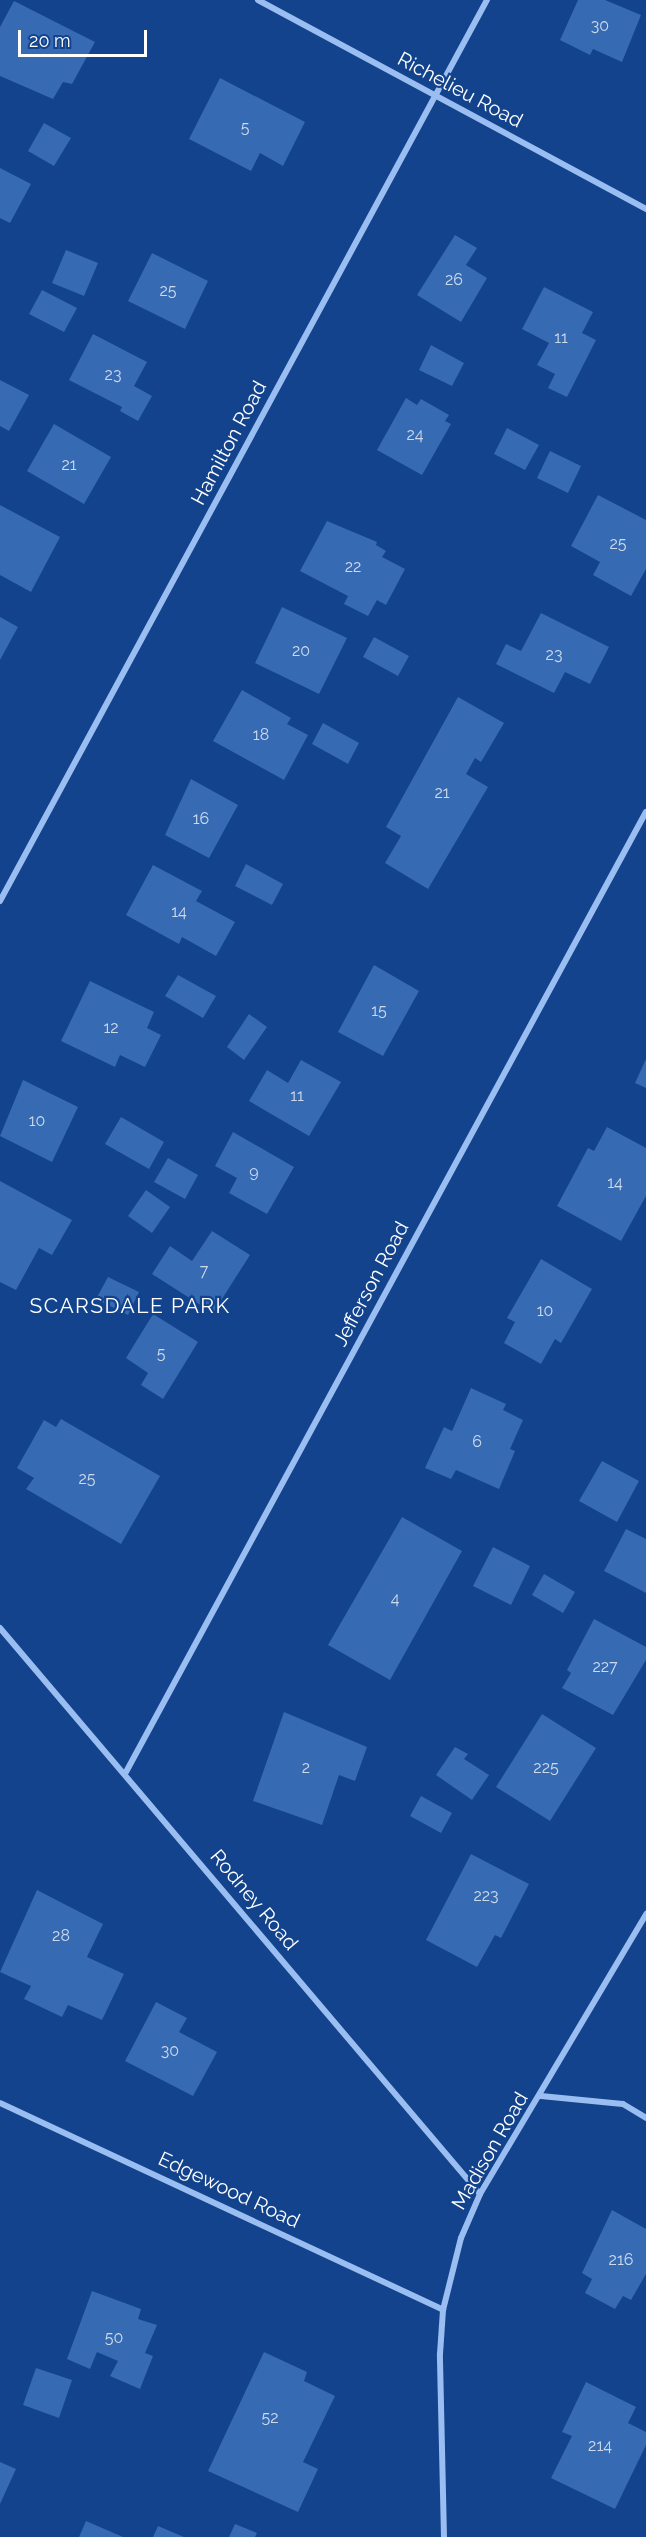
<!DOCTYPE html>
<style>
body{margin:0}
#map{position:relative;width:646px;height:2537px;overflow:hidden;background:#12438c;font-family:Raleway,sans-serif}
div>[style]{position:absolute}
.building>*{inset:0;background:#366ab3}
.minor>*{height:6px;margin:-3px;padding:0 3px;transform-origin:3px;border-radius:3px;background:#9abef1}
span{translate:-50% -50%;white-space:nowrap;text-align:center;line-height:1.15;-webkit-text-stroke:4.5px #12438c;paint-order:stroke}
.number-label{font-size:16px;color:#cddaec}
.number-label span{-webkit-text-stroke-width:0}
.street-label{font-size:20px;color:#fff}
.neighbourhood-label{font-size:21px;color:#fff;letter-spacing:1.5px}
.scale{position:absolute;left:18px;top:30px;width:129px;height:27px;box-sizing:border-box;border:3px solid #fff;border-top:0;padding-left:8px;font-size:18px;line-height:21px;white-space:nowrap;color:#fff;-webkit-text-stroke:4px #12438c;paint-order:stroke}
</style>
<div id="map">
<div class="building">
<i style="clip-path:polygon(578px 0,605px 0,641px 15px,622px 62px,593px 49px,590px 55px,560px 40px)"></i>
<i style="clip-path:polygon(14px 1px,95px 42px,72px 84px,63px 82px,53px 99px,0 76px,0 27px)"></i>
<i style="clip-path:polygon(220px 78px,305px 122px,283px 166px,260px 153px,251px 171px,189px 139px)"></i>
<i style="clip-path:polygon(44px 123px,71px 138px,54px 166px,28px 151px)"></i>
<i style="clip-path:polygon(0 168px,31px 184px,10px 223px,0 218px)"></i>
<i style="clip-path:polygon(455px 235px,477px 248px,466px 265px,487px 278px,461px 322px,417px 295px)"></i>
<i style="clip-path:polygon(66px 250px,98px 263px,84px 296px,52px 283px)"></i>
<i style="clip-path:polygon(152px 253px,208px 281px,185px 329px,128px 301px)"></i>
<i style="clip-path:polygon(544px 287px,593px 312px,582px 333px,596px 340px,567px 397px,548px 388px,555px 374px,537px 365px,549px 343px,522px 329px)"></i>
<i style="clip-path:polygon(42px 290px,77px 308px,64px 332px,29px 314px)"></i>
<i style="clip-path:polygon(93px 334px,147px 362px,134px 386px,152px 396px,138px 421px,120px 411px,122px 407px,69px 380px)"></i>
<i style="clip-path:polygon(431px 345px,464px 363px,452px 386px,419px 370px)"></i>
<i style="clip-path:polygon(0 380px,29px 395px,9px 431px,0 426px)"></i>
<i style="clip-path:polygon(406px 398px,417px 405px,421px 399px,449px 415px,445px 421px,451px 424px,422px 475px,377px 450px)"></i>
<i style="clip-path:polygon(54px 424px,111px 457px,84px 504px,27px 471px)"></i>
<i style="clip-path:polygon(507px 428px,539px 445px,525px 470px,494px 454px)"></i>
<i style="clip-path:polygon(550px 451px,581px 466px,568px 493px,537px 478px)"></i>
<i style="clip-path:polygon(598px 495px,646px 520px,646px 569px,631px 596px,593px 575px,600px 562px,571px 546px)"></i>
<i style="clip-path:polygon(0 505px,60px 537px,31px 592px,0 575px)"></i>
<i style="clip-path:polygon(327px 521px,377px 542px,376px 545px,386px 551px,382px 557px,405px 569px,386px 605px,377px 600px,368px 616px,344px 604px,348px 596px,300px 571px)"></i>
<i style="clip-path:polygon(282px 607px,347px 638px,319px 694px,255px 663px)"></i>
<i style="clip-path:polygon(541px 613px,609px 647px,590px 684px,565px 672px,554px 693px,496px 664px,506px 644px,521px 651px)"></i>
<i style="clip-path:polygon(0 617px,18px 627px,0 660px)"></i>
<i style="clip-path:polygon(374px 637px,409px 656px,398px 676px,363px 657px)"></i>
<i style="clip-path:polygon(242px 690px,291px 718px,287px 724px,308px 735px,284px 780px,213px 741px)"></i>
<i style="clip-path:polygon(458px 697px,504px 723px,481px 762px,475px 758px,466px 774px,488px 787px,428px 889px,385px 863px,401px 836px,386px 827px)"></i>
<i style="clip-path:polygon(323px 723px,359px 743px,348px 764px,312px 744px)"></i>
<i style="clip-path:polygon(191px 779px,238px 805px,209px 858px,165px 835px)"></i>
<i style="clip-path:polygon(246px 864px,283px 884px,272px 905px,235px 886px)"></i>
<i style="clip-path:polygon(153px 865px,202px 891px,196px 901px,235px 922px,216px 956px,182px 937px,179px 944px,126px 915px)"></i>
<i style="clip-path:polygon(374px 965px,419px 991px,383px 1056px,338px 1032px)"></i>
<i style="clip-path:polygon(178px 975px,216px 996px,203px 1018px,165px 996px)"></i>
<i style="clip-path:polygon(90px 981px,154px 1012px,147px 1028px,161px 1035px,145px 1067px,120px 1055px,115px 1067px,61px 1041px)"></i>
<i style="clip-path:polygon(249px 1014px,267px 1027px,244px 1060px,227px 1047px)"></i>
<i style="clip-path:polygon(646px 1059px,646px 1088px,635px 1083px)"></i>
<i style="clip-path:polygon(301px 1060px,341px 1082px,309px 1136px,249px 1101px,267px 1070px,288px 1083px)"></i>
<i style="clip-path:polygon(23px 1080px,78px 1107px,52px 1162px,0 1136px)"></i>
<i style="clip-path:polygon(121px 1117px,164px 1142px,149px 1169px,105px 1144px)"></i>
<i style="clip-path:polygon(607px 1127px,646px 1148px,646px 1196px,621px 1241px,557px 1206px,588px 1148px,594px 1151px)"></i>
<i style="clip-path:polygon(233px 1132px,294px 1167px,267px 1214px,229px 1193px,237px 1178px,215px 1166px)"></i>
<i style="clip-path:polygon(168px 1158px,198px 1175px,185px 1199px,154px 1182px)"></i>
<i style="clip-path:polygon(0 1181px,72px 1220px,52px 1255px,39px 1248px,16px 1290px,0 1282px)"></i>
<i style="clip-path:polygon(146px 1190px,170px 1207px,152px 1233px,128px 1216px)"></i>
<i style="clip-path:polygon(212px 1231px,250px 1255px,213px 1313px,152px 1274px,170px 1246px,192px 1261px)"></i>
<i style="clip-path:polygon(541px 1259px,592px 1289px,561px 1343px,555px 1339px,541px 1364px,504px 1343px,515px 1322px,507px 1318px)"></i>
<i style="clip-path:polygon(108px 1277px,139px 1292px,128px 1315px,96px 1299px)"></i>
<i style="clip-path:polygon(153px 1314px,198px 1342px,163px 1399px,141px 1385px,148px 1373px,126px 1358px)"></i>
<i style="clip-path:polygon(471px 1388px,506px 1404px,503px 1410px,523px 1420px,510px 1449px,515px 1451px,499px 1489px,456px 1470px,451px 1479px,425px 1468px,444px 1427px,452px 1431px)"></i>
<i style="clip-path:polygon(61px 1419px,160px 1476px,121px 1544px,26px 1489px,34px 1478px,17px 1468px,44px 1420px,56px 1427px)"></i>
<i style="clip-path:polygon(602px 1461px,639px 1481px,617px 1522px,579px 1501px)"></i>
<i style="clip-path:polygon(402px 1517px,462px 1551px,390px 1680px,328px 1645px)"></i>
<i style="clip-path:polygon(626px 1529px,646px 1539px,646px 1593px,604px 1571px)"></i>
<i style="clip-path:polygon(493px 1547px,530px 1566px,511px 1605px,473px 1586px)"></i>
<i style="clip-path:polygon(544px 1574px,575px 1592px,563px 1613px,532px 1595px)"></i>
<i style="clip-path:polygon(594px 1619px,646px 1647px,646px 1660px,613px 1715px,562px 1688px,571px 1673px,567px 1670px)"></i>
<i style="clip-path:polygon(284px 1712px,367px 1747px,355px 1781px,339px 1775px,322px 1825px,253px 1801px)"></i>
<i style="clip-path:polygon(542px 1714px,596px 1748px,550px 1821px,496px 1787px)"></i>
<i style="clip-path:polygon(455px 1747px,468px 1754px,464px 1759px,489px 1775px,472px 1800px,436px 1775px)"></i>
<i style="clip-path:polygon(421px 1796px,452px 1813px,441px 1833px,410px 1816px)"></i>
<i style="clip-path:polygon(471px 1854px,529px 1884px,501px 1938px,495px 1935px,477px 1967px,426px 1940px)"></i>
<i style="clip-path:polygon(37px 1890px,103px 1924px,87px 1957px,124px 1974px,102px 2020px,68px 2005px,62px 2017px,24px 1999px,31px 1986px,0 1972px)"></i>
<i style="clip-path:polygon(156px 2002px,187px 2018px,179px 2032px,217px 2052px,193px 2096px,125px 2061px)"></i>
<i style="clip-path:polygon(612px 2210px,646px 2229px,646px 2274px,631px 2300px,623px 2296px,615px 2309px,585px 2293px,592px 2279px,582px 2273px)"></i>
<i style="clip-path:polygon(92px 2291px,141px 2309px,138px 2319px,157px 2325px,145px 2353px,153px 2356px,140px 2389px,110px 2376px,118px 2361px,97px 2352px,90px 2369px,67px 2359px)"></i>
<i style="clip-path:polygon(264px 2352px,307px 2372px,304px 2381px,335px 2396px,303px 2462px,318px 2469px,298px 2512px,208px 2471px)"></i>
<i style="clip-path:polygon(36px 2368px,72px 2380px,59px 2418px,23px 2405px)"></i>
<i style="clip-path:polygon(586px 2382px,636px 2407px,628px 2423px,646px 2432px,646px 2445px,615px 2509px,551px 2478px,572px 2436px,562px 2432px)"></i>
<i style="clip-path:polygon(0 2462px,16px 2469px,0 2504px)"></i>
<i style="clip-path:polygon(86px 2521px,123px 2537px,79px 2537px)"></i>
<i style="clip-path:polygon(235px 2524px,257px 2533px,255px 2537px,229px 2537px)"></i>
<i style="clip-path:polygon(158px 2526px,184px 2537px,153px 2537px)"></i>
</div>
<div class="minor">
<i style="left:258px;top:0;width:441px;rotate:28.3deg"></i>
<i style="left:0;top:901px;width:1024px;rotate:-61.61deg"></i>
<i style="left:0;top:1628px;width:742px;rotate:49.7deg"></i>
<i style="left:126px;top:1772px;width:1092px;rotate:-61.56deg"></i>
<i style="left:541px;top:2096px;width:82px;rotate:5.6deg"></i>
<i style="left:623px;top:2104px;width:27px;rotate:31deg"></i>
<i style="left:0;top:2103px;width:489px;rotate:25deg"></i>
<i style="left:444px;top:2537px;width:183px;rotate:-91.3deg"></i>
<i style="left:440px;top:2354px;width:44px;rotate:-86.1deg"></i>
<i style="left:443px;top:2310px;width:74px;rotate:-76deg"></i>
<i style="left:461px;top:2238px;width:48px;rotate:-66.6deg"></i>
<i style="left:480px;top:2194px;width:326px;rotate:-59.3deg"></i>
</div>
<div class="number-label">
<span style="left:600px;top:26px">30</span>
<span style="left:245px;top:128px">5</span>
<span style="left:454px;top:280px">26</span>
<span style="left:168px;top:291px">25</span>
<span style="left:561px;top:338px">11</span>
<span style="left:113px;top:375px">23</span>
<span style="left:415px;top:435px">24</span>
<span style="left:69px;top:465px">21</span>
<span style="left:618px;top:544px">25</span>
<span style="left:353px;top:567px">22</span>
<span style="left:301px;top:651px">20</span>
<span style="left:554px;top:655px">23</span>
<span style="left:261px;top:735px">18</span>
<span style="left:442px;top:793px">21</span>
<span style="left:201px;top:819px">16</span>
<span style="left:179px;top:912px">14</span>
<span style="left:379px;top:1011px">15</span>
<span style="left:111px;top:1028px">12</span>
<span style="left:297px;top:1096px">11</span>
<span style="left:37px;top:1121px">10</span>
<span style="left:254px;top:1172px">9</span>
<span style="left:615px;top:1183px">14</span>
<span style="left:204px;top:1271px">7</span>
<span style="left:545px;top:1311px">10</span>
<span style="left:161px;top:1354px">5</span>
<span style="left:477px;top:1442px">6</span>
<span style="left:87px;top:1479px">25</span>
<span style="left:395px;top:1599px">4</span>
<span style="left:605px;top:1667px">227</span>
<span style="left:306px;top:1768px">2</span>
<span style="left:546px;top:1768px">225</span>
<span style="left:486px;top:1896px">223</span>
<span style="left:61px;top:1936px">28</span>
<span style="left:170px;top:2051px">30</span>
<span style="left:621px;top:2260px">216</span>
<span style="left:114px;top:2338px">50</span>
<span style="left:270px;top:2418px">52</span>
<span style="left:600px;top:2446px">214</span>
</div>
<div class="street-label">
<span style="left:460px;top:90px;rotate:28deg">Richelieu Road</span>
<span style="left:229px;top:443px;rotate:-62deg">Hamilton Road</span>
<span style="left:371px;top:1284px;rotate:-62deg">Jefferson Road</span>
<span style="left:254px;top:1900px;rotate:50deg">Rodney Road</span>
<span style="left:490px;top:2151px;rotate:-60deg">Madison Road</span>
<span style="left:229px;top:2190px;rotate:25deg">Edgewood Road</span>
</div>
<div class="neighbourhood-label">
<span style="left:130px;top:1306px">SCARSDALE PARK</span>
</div>
<div class="scale">20 m</div>
</div>
